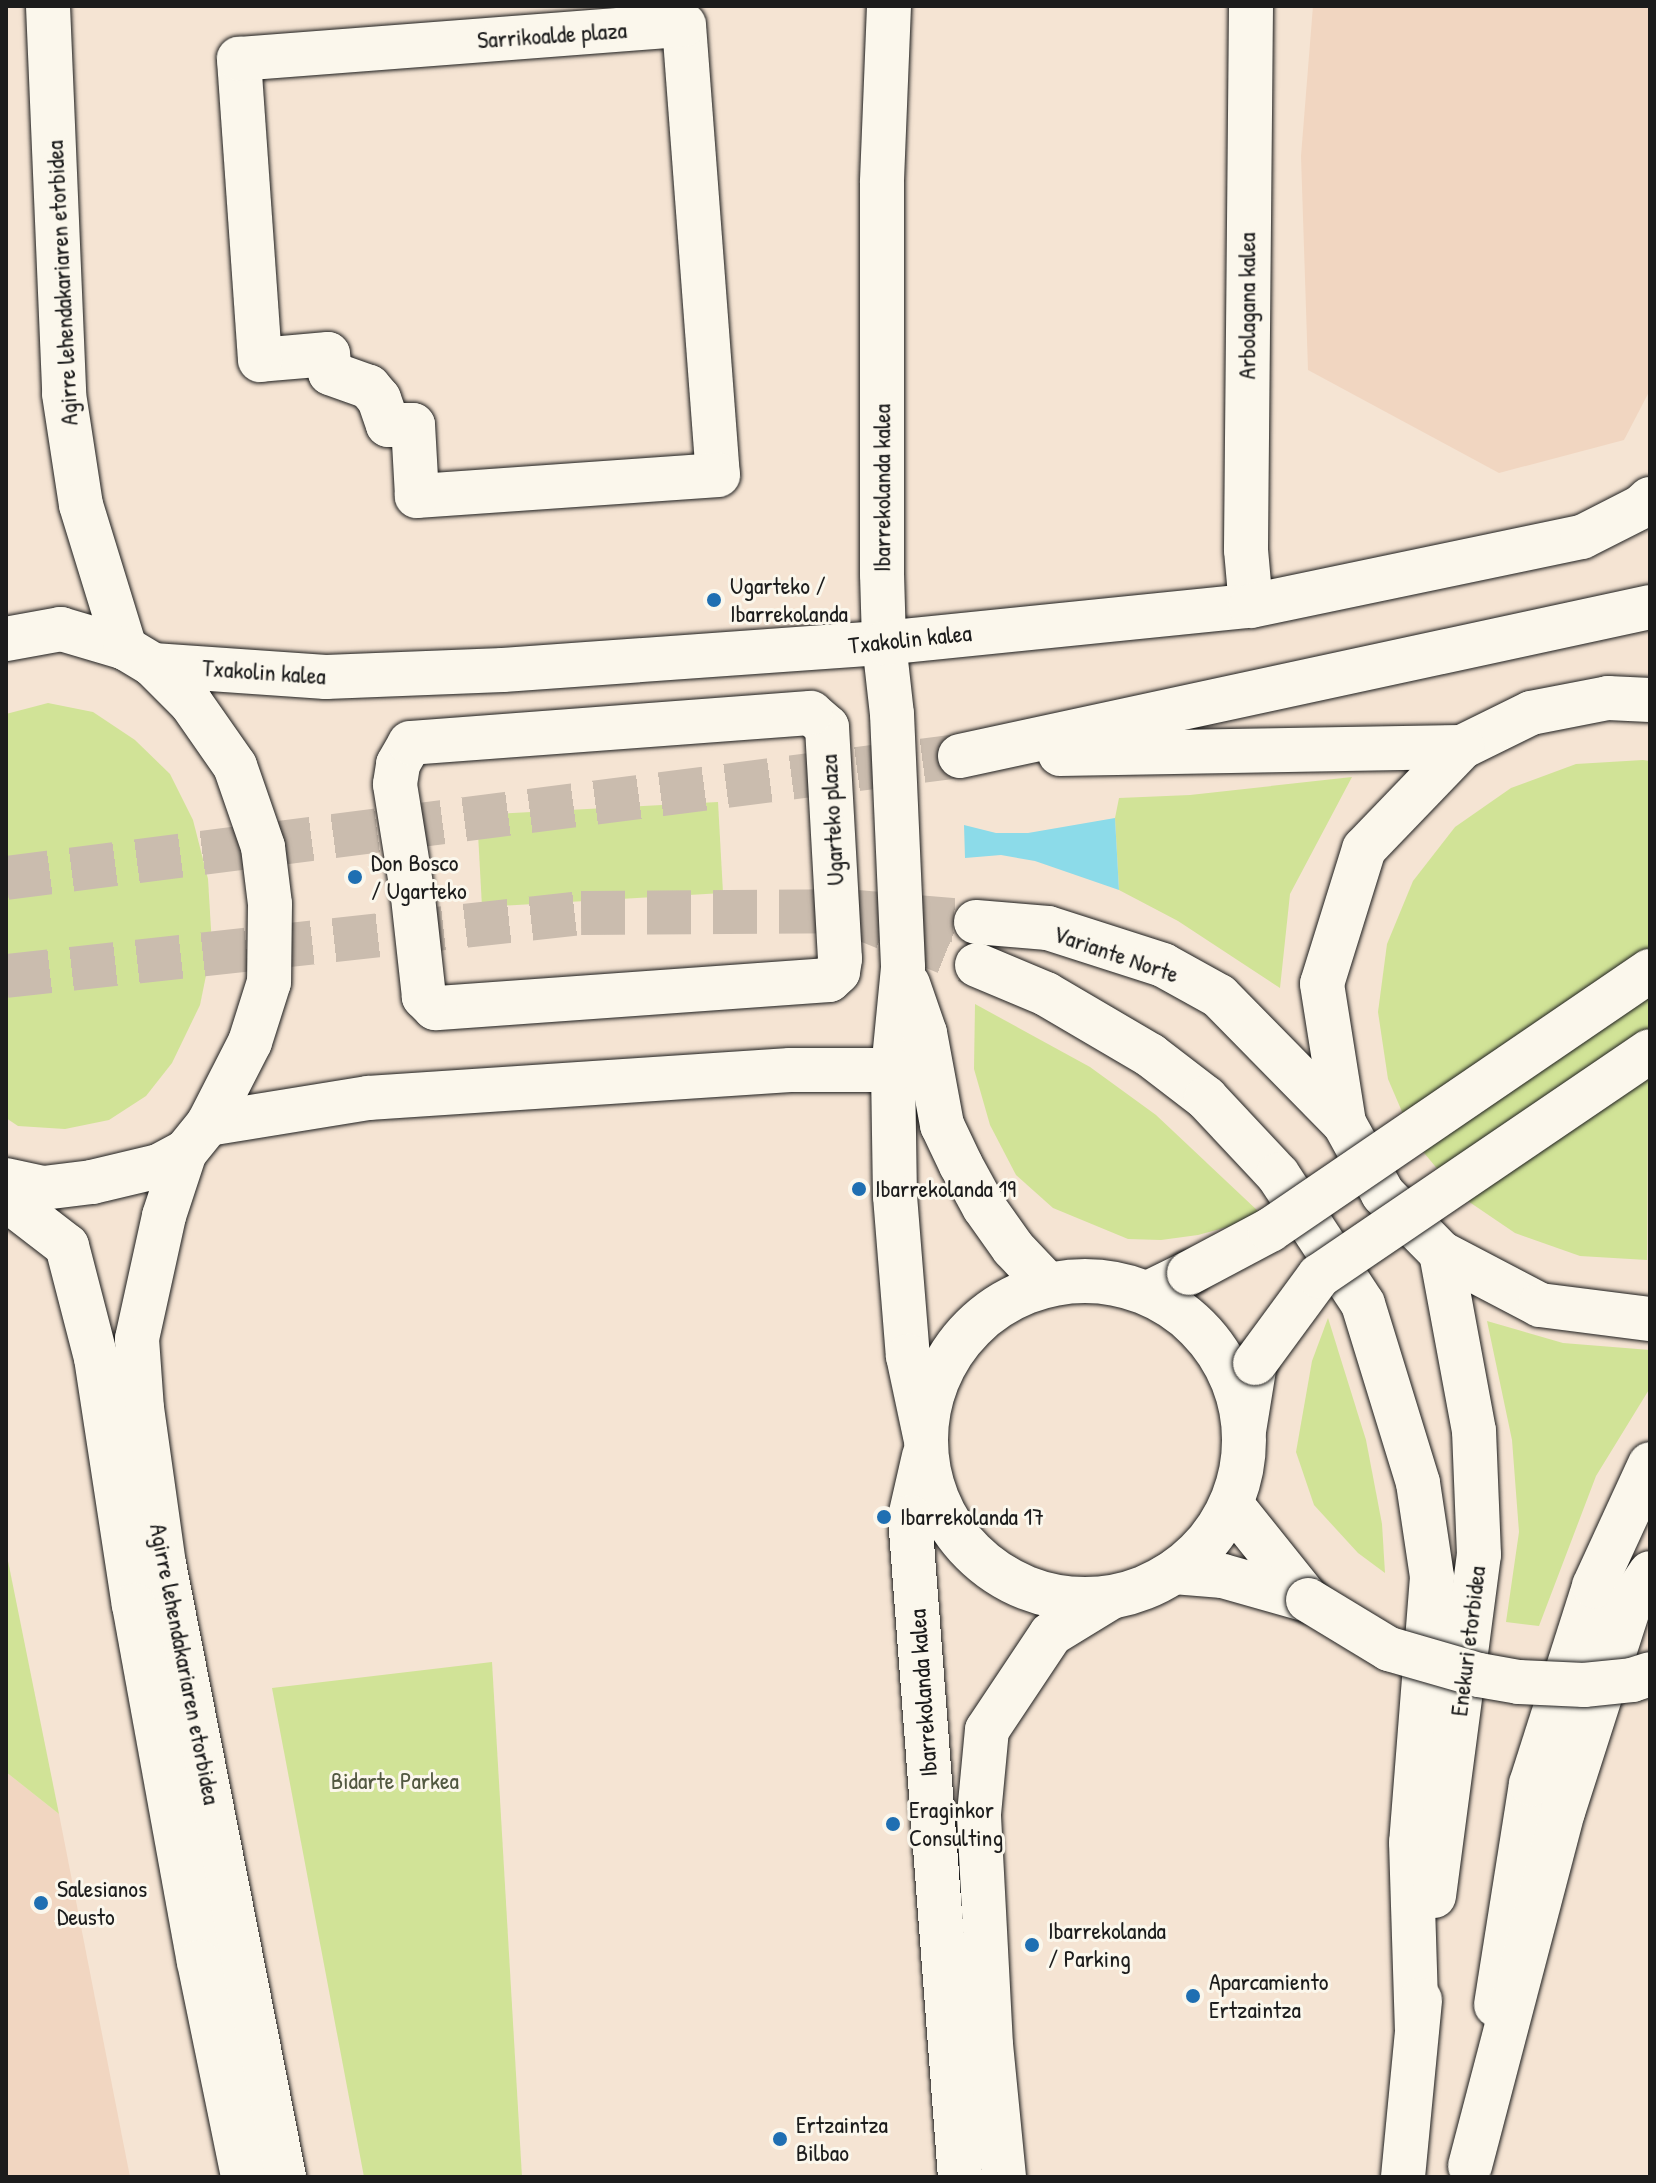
<!DOCTYPE html>
<style>
body{margin:0}
#map{position:relative;width:1656px;height:2183px;overflow:hidden;background:#f5e4d3;font-family:"Patrick Hand",sans-serif}
div>[style]{position:absolute}
.built>*{inset:0;background:#f1d6c1}
.green>*{inset:0;background:#d1e397}
.water>*{inset:0;background:#8cdbe9}
.secondary-tunnel>*{height:44px;margin-top:-22px;transform-origin:0;background:repeating-linear-gradient(90deg,#cabcae 0 44px,transparent 0 66px)}
.primary-tunnel>*{height:44px;margin-top:-22px;transform-origin:0;background:repeating-linear-gradient(90deg,#cabcae 0 44px,transparent 0 66px)}
.roads{filter:drop-shadow(0 0 2px #1c1c1c) drop-shadow(0 0 2px #1c1c1c)}
.street>*{height:44px;margin:-22px;padding:0 22px;transform-origin:22px;border-radius:22px;background:#fbf7ec}
.secondary>*{height:44px;margin:-22px;padding:0 22px;transform-origin:22px;border-radius:22px;background:#fbf7ec}
.secondary>.ring{margin:-22px;padding:0;box-sizing:content-box;background:none;border:44px solid #fbf7ec;border-radius:50%}
.primary>*{height:44px;margin:-22px;padding:0 22px;transform-origin:22px;border-radius:22px;background:#fbf7ec}
.bridges{filter:drop-shadow(0 0 2px #1c1c1c) drop-shadow(0 0 2px #1c1c1c)}
.street-bridge>*{height:44px;margin:-22px;padding:0 22px;transform-origin:22px;border-radius:22px;background:#fbf7ec}
.primary-bridge>*{height:44px;margin:-22px;padding:0 22px;transform-origin:22px;border-radius:22px;background:#fbf7ec}
.dots>*{width:22px;height:22px;translate:-50% -50%;box-sizing:border-box;border:4px solid #fbf7ec;border-radius:50%}
span{translate:-50% -50%;white-space:nowrap;text-align:center;line-height:1.15;-webkit-text-stroke:6px #fbf7ec;paint-order:stroke}
.street-label{font-size:24px;color:#1c1c1c}
.poi-label{font-size:24px;color:#1c1c1c}
.left{translate:0 -50%;text-align:left}
.park-label{font-size:24px;color:#525841}
.frame{position:absolute;inset:0;border:8px solid #1c1c1c;pointer-events:none}
</style>
<div id="map">
<div class="built">
<i style="clip-path:polygon(1313px 6px,1650px 6px,1650px 390px,1624px 440px,1499px 473px,1308px 370px,1301px 156px)"></i>
<i style="clip-path:polygon(6px 1772px,59px 1814px,130px 2177px,6px 2177px)"></i>
</div>
<div class="green">
<i style="clip-path:polygon(48px 703px,93px 712px,135px 740px,170px 774px,193px 820px,208px 879px,212px 946px,200px 1005px,172px 1063px,146px 1096px,109px 1120px,65px 1129px,18px 1126px,6px 1118px,6px 714px)"></i>
<i style="clip-path:polygon(1643px 760px,1650px 761px,1647px 1260px,1580px 1256px,1515px 1233px,1459px 1195px,1415px 1142px,1388px 1079px,1378px 1012px,1387px 944px,1413px 881px,1455px 827px,1511px 788px,1576px 764px)"></i>
<i style="clip-path:polygon(1352px 777px,1290px 894px,1280px 988px,1178px 921px,1119px 890px,1115px 818px,1119px 798px,1190px 795px)"></i>
<i style="clip-path:polygon(718px 802px,723px 893px,482px 907px,477px 815px)"></i>
<i style="clip-path:polygon(975px 1004px,1090px 1067px,1156px 1115px,1259px 1212px,1242px 1223px,1198px 1235px,1161px 1240px,1128px 1239px,1053px 1208px,1016px 1175px,990px 1125px,974px 1069px)"></i>
<i style="clip-path:polygon(1328px 1318px,1366px 1440px,1382px 1524px,1385px 1573px,1358px 1553px,1314px 1505px,1296px 1452px,1312px 1361px)"></i>
<i style="clip-path:polygon(1487px 1321px,1563px 1343px,1650px 1350px,1650px 1388px,1596px 1476px,1539px 1626px,1506px 1622px,1519px 1532px,1512px 1440px)"></i>
<i style="clip-path:polygon(6px 1551px,59px 1814px,6px 1772px)"></i>
<i style="clip-path:polygon(492px 1662px,522px 2177px,364px 2177px,272px 1688px)"></i>
</div>
<div class="water">
<i style="clip-path:polygon(1115px 818px,1119px 890px,1035px 861px,1001px 855px,965px 858px,964px 825px,996px 833px,1028px 833px)"></i>
</div>
<div class="secondary-tunnel">
<i style="left:844px;top:911px;width:144px;rotate:22.1deg"></i>
</div>
<div class="primary-tunnel">
<i style="left:6px;top:878px;width:962px;rotate:-7.29deg"></i>
<i style="left:6px;top:976px;width:578px;rotate:-6.25deg"></i>
<i style="left:581px;top:913px;width:263px;rotate:-0.4deg"></i>
<i style="left:844px;top:911px;width:132px;rotate:4.8deg"></i>
</div>
<div class="roads">
<div class="street">
<i style="left:889px;top:6px;width:177px;rotate:92.3deg"></i>
<i style="left:882px;top:183px;width:391px;rotate:90deg"></i>
<i style="left:882px;top:574px;width:69px;rotate:88.3deg"></i>
<i style="left:884px;top:643px;width:71px;rotate:83.6deg"></i>
<i style="left:892px;top:714px;width:254px;rotate:87.5deg"></i>
<i style="left:903px;top:968px;width:102px;rotate:95.6deg"></i>
<i style="left:893px;top:1070px;width:126px;rotate:89.1deg"></i>
<i style="left:895px;top:1196px;width:161px;rotate:85.4deg"></i>
<i style="left:908px;top:1356px;width:82px;rotate:78deg"></i>
<i style="left:1251px;top:6px;width:544px;rotate:90.53deg"></i>
<i style="left:1246px;top:550px;width:56px;rotate:84.9deg"></i>
<i style="left:684px;top:25px;width:451px;rotate:85.7deg"></i>
<i style="left:718px;top:475px;width:302px;rotate:176deg"></i>
<i style="left:417px;top:496px;width:71px;rotate:-93.2deg"></i>
<i style="left:413px;top:425px;width:25px;rotate:180deg"></i>
<i style="left:388px;top:425px;width:28px;rotate:-109deg"></i>
<i style="left:379px;top:399px;width:16px;rotate:-130deg"></i>
<i style="left:369px;top:387px;width:41px;rotate:-160.3deg"></i>
<i style="left:330px;top:373px;width:19px;rotate:-96deg"></i>
<i style="left:328px;top:354px;width:68px;rotate:175deg"></i>
<i style="left:260px;top:360px;width:302px;rotate:-94deg"></i>
<i style="left:239px;top:59px;width:446px;rotate:-4.4deg"></i>
<i style="left:153px;top:665px;width:173px;rotate:4deg"></i>
<i style="left:326px;top:677px;width:177px;rotate:-2.3deg"></i>
<i style="left:503px;top:670px;width:382px;rotate:-4.1deg"></i>
<i style="left:884px;top:643px;width:369px;rotate:-5.8deg"></i>
<i style="left:1251px;top:606px;width:338px;rotate:-11.8deg"></i>
<i style="left:1582px;top:537px;width:66px;rotate:-27deg"></i>
<i style="left:1641px;top:507px;width:12px;rotate:-42deg"></i>
<i style="left:811px;top:713px;width:21px;rotate:41deg"></i>
<i style="left:827px;top:727px;width:232px;rotate:86.8deg"></i>
<i style="left:840px;top:959px;width:13px;rotate:99deg"></i>
<i style="left:838px;top:972px;width:12px;rotate:138deg"></i>
<i style="left:829px;top:980px;width:395px;rotate:175.9deg"></i>
<i style="left:435px;top:1008px;width:16px;rotate:-135deg"></i>
<i style="left:424px;top:997px;width:101px;rotate:-96.3deg"></i>
<i style="left:413px;top:897px;width:114px;rotate:-99.1deg"></i>
<i style="left:395px;top:784px;width:20px;rotate:-81deg"></i>
<i style="left:398px;top:764px;width:24px;rotate:-60deg"></i>
<i style="left:410px;top:743px;width:402px;rotate:-4.3deg"></i>
<i style="left:908px;top:984px;width:52px;rotate:70.9deg"></i>
<i style="left:925px;top:1033px;width:94px;rotate:79.5deg"></i>
<i style="left:942px;top:1125px;width:44px;rotate:64.6deg"></i>
<i style="left:961px;top:1165px;width:48px;rotate:61.3deg"></i>
<i style="left:984px;top:1207px;width:50px;rotate:54.7deg"></i>
<i style="left:1013px;top:1248px;width:50px;rotate:46.6deg"></i>
<i style="left:208px;top:1124px;width:162px;rotate:-9.2deg"></i>
<i style="left:368px;top:1098px;width:423px;rotate:-3.8deg"></i>
<i style="left:790px;top:1070px;width:103px"></i>
<i style="left:1231px;top:1504px;width:123px;rotate:51.3deg"></i>
<i style="left:1174px;top:1572px;width:49px;rotate:4.7deg"></i>
<i style="left:1223px;top:1576px;width:88px;rotate:15.8deg"></i>
</div>
<div class="secondary">
<i style="left:48px;top:6px;width:388px;rotate:87.6deg"></i>
<i style="left:64px;top:394px;width:112px;rotate:81.3deg"></i>
<i style="left:81px;top:505px;width:150px;rotate:72.9deg"></i>
<i style="left:6px;top:639px;width:56px;rotate:-10.3deg"></i>
<i style="left:61px;top:629px;width:67px;rotate:16.5deg"></i>
<i style="left:125px;top:648px;width:33px;rotate:31deg"></i>
<i style="left:153px;top:665px;width:54px;rotate:45deg"></i>
<i style="left:191px;top:703px;width:77px;rotate:55.1deg"></i>
<i style="left:235px;top:766px;width:86px;rotate:70.9deg"></i>
<i style="left:263px;top:847px;width:57px;rotate:83deg"></i>
<i style="left:270px;top:904px;width:78px;rotate:90.7deg"></i>
<i style="left:269px;top:982px;width:63px;rotate:107.6deg"></i>
<i style="left:250px;top:1042px;width:92px;rotate:117.1deg"></i>
<i style="left:208px;top:1124px;width:36px;rotate:129deg"></i>
<i style="left:185px;top:1152px;width:30px;rotate:152deg"></i>
<i style="left:159px;top:1166px;width:69px;rotate:166.6deg"></i>
<i style="left:92px;top:1182px;width:49px;rotate:173deg"></i>
<i style="left:43px;top:1188px;width:38px;rotate:-168deg"></i>
<i style="left:977px;top:965px;width:75px;rotate:22.8deg"></i>
<i style="left:1046px;top:994px;width:121px;rotate:30.4deg"></i>
<i style="left:1150px;top:1055px;width:71px;rotate:37.5deg"></i>
<i style="left:1206px;top:1098px;width:105px;rotate:46.9deg"></i>
<i style="left:1278px;top:1175px;width:154px;rotate:56.6deg"></i>
<i style="left:1363px;top:1304px;width:187px;rotate:72.9deg"></i>
<i style="left:1418px;top:1483px;width:95px;rotate:81.5deg"></i>
<i style="left:1432px;top:1577px;width:266px;rotate:94.5deg"></i>
<i style="left:1411px;top:1842px;width:187px;rotate:88.2deg"></i>
<i style="left:185px;top:1152px;width:67px;rotate:108.2deg"></i>
<i style="left:164px;top:1216px;width:126px;rotate:102.4deg"></i>
<i style="left:137px;top:1339px;width:69px;rotate:85.9deg"></i>
<i style="left:142px;top:1408px;width:158px;rotate:82deg"></i>
<i style="left:164px;top:1564px;width:625px;rotate:78.92deg"></i>
<i style="left:6px;top:1199px;width:77px;rotate:37.6deg"></i>
<i style="left:67px;top:1246px;width:116px;rotate:75.5deg"></i>
<i style="left:96px;top:1358px;width:250px;rotate:81.3deg"></i>
<i style="left:134px;top:1605px;width:363px;rotate:79.7deg"></i>
<i style="left:199px;top:1962px;width:219px;rotate:78.4deg"></i>
<i class="ring" style="left:926px;top:1281px;width:274px;height:274px"></i>
<i style="left:924px;top:1456px;width:63px;rotate:102.9deg"></i>
<i style="left:910px;top:1517px;width:662px;rotate:85.67deg"></i>
<i style="left:1434px;top:1896px;width:344px;rotate:-82.5deg"></i>
<i style="left:1479px;top:1555px;width:124px;rotate:-92.3deg"></i>
<i style="left:1474px;top:1431px;width:181px;rotate:-100.5deg"></i>
<i style="left:1496px;top:2005px;width:224px;rotate:-81deg"></i>
<i style="left:1531px;top:1784px;width:208px;rotate:-72.3deg"></i>
<i style="left:1594px;top:1586px;width:134px;rotate:-65.3deg"></i>
<i style="left:1004px;top:2177px;width:133px;rotate:-95.6deg"></i>
<i style="left:991px;top:2045px;width:231px;rotate:-93deg"></i>
<i style="left:979px;top:1814px;width:84px;rotate:-84.6deg"></i>
<i style="left:987px;top:1730px;width:115px;rotate:-56.3deg"></i>
<i style="left:1051px;top:1634px;width:69px;rotate:-31.4deg"></i>
<i style="left:1403px;top:2177px;width:178px;rotate:-84.5deg"></i>
</div>
<div class="primary">
<i style="left:1650px;top:700px;width:42px;rotate:-177.3deg"></i>
<i style="left:1608px;top:698px;width:78px;rotate:169deg"></i>
<i style="left:1531px;top:713px;width:77px;rotate:153.8deg"></i>
<i style="left:1462px;top:747px;width:141px;rotate:133.9deg"></i>
<i style="left:1364px;top:849px;width:141px;rotate:107.3deg"></i>
<i style="left:1322px;top:984px;width:141px;rotate:81deg"></i>
<i style="left:1344px;top:1123px;width:81px;rotate:61.2deg"></i>
<i style="left:1383px;top:1194px;width:83px;rotate:45.5deg"></i>
<i style="left:1441px;top:1253px;width:112px;rotate:27.7deg"></i>
<i style="left:1540px;top:1305px;width:111px;rotate:7.3deg"></i>
<i style="left:1060px;top:754px;width:402px;rotate:-1deg"></i>
<i style="left:960px;top:756px;width:706px;rotate:-12.19deg"></i>
<i style="left:976px;top:922px;width:72px;rotate:4.8deg"></i>
<i style="left:1048px;top:928px;width:121px;rotate:17.8deg"></i>
<i style="left:1163px;top:965px;width:64px;rotate:29deg"></i>
<i style="left:1219px;top:996px;width:178px;rotate:45.5deg"></i>
<i style="left:1148px;top:1293px;width:46px;rotate:-26deg"></i>
<i style="left:1244px;top:1431px;width:69px;rotate:-80.8deg"></i>
<i style="left:1470px;top:2166px;width:366px;rotate:-75.3deg"></i>
<i style="left:1563px;top:1812px;width:219px;rotate:-72.2deg"></i>
<i style="left:1630px;top:1603px;width:36px;rotate:-56deg"></i>
</div>
</div>
<div class="bridges">
<div class="street-bridge">
<i style="left:1308px;top:1600px;width:95px;rotate:31.2deg"></i>
<i style="left:1389px;top:1649px;width:94px;rotate:16.1deg"></i>
<i style="left:1479px;top:1675px;width:41px;rotate:9.9deg"></i>
<i style="left:1519px;top:1682px;width:65px;rotate:2.6deg"></i>
<i style="left:1584px;top:1685px;width:48px;rotate:-5.9deg"></i>
<i style="left:1632px;top:1680px;width:19px;rotate:-18deg"></i>
</div>
<div class="primary-bridge">
<i style="left:1189px;top:1273px;width:92px;rotate:-28deg"></i>
<i style="left:1270px;top:1230px;width:460px;rotate:-34.3deg"></i>
<i style="left:1255px;top:1363px;width:108px;rotate:-53.7deg"></i>
<i style="left:1319px;top:1276px;width:400px;rotate:-34.2deg"></i>
</div>
</div>
<div class="dots">
<i style="left:714px;top:600px;background:#1f6fb2"></i>
<i style="left:355px;top:877px;background:#1f6fb2"></i>
<i style="left:859px;top:1189px;background:#1f6fb2"></i>
<i style="left:884px;top:1517px;background:#1f6fb2"></i>
<i style="left:893px;top:1824px;background:#1f6fb2"></i>
<i style="left:41px;top:1903px;background:#1f6fb2"></i>
<i style="left:1032px;top:1945px;background:#1f6fb2"></i>
<i style="left:1193px;top:1996px;background:#1f6fb2"></i>
<i style="left:780px;top:2139px;background:#1f6fb2"></i>
</div>
<div class="street-label">
<span style="left:552px;top:35px;rotate:-4deg">Sarrikoalde plaza</span>
<span style="left:62px;top:283px;rotate:-93deg">Agirre lehendakariaren etorbidea</span>
<span style="left:1247px;top:306px;rotate:-90deg">Arbolagana kalea</span>
<span style="left:882px;top:488px;rotate:-90deg">Ibarrekolanda kalea</span>
<span style="left:910px;top:639px;rotate:-6deg">Txakolin kalea</span>
<span style="left:264px;top:672px;rotate:4deg">Txakolin kalea</span>
<span style="left:832px;top:820px;rotate:-93deg">Ugarteko plaza</span>
<span style="left:1116px;top:954px;rotate:19deg">Variante Norte</span>
<span style="left:1468px;top:1641px;rotate:-83deg">Enekuri etorbidea</span>
<span style="left:185px;top:1664px;rotate:79deg">Agirre lehendakariaren etorbidea</span>
<span style="left:923px;top:1693px;rotate:-94deg">Ibarrekolanda kalea</span>
</div>
<div class="poi-label">
<span class="left" style="left:730px;top:600px">Ugarteko /<br>Ibarrekolanda</span>
<span class="left" style="left:371px;top:877px">Don Bosco<br>/ Ugarteko</span>
<span class="left" style="left:875px;top:1189px">Ibarrekolanda 19</span>
<span class="left" style="left:900px;top:1517px">Ibarrekolanda 17</span>
<span class="left" style="left:909px;top:1824px">Eraginkor<br>Consulting</span>
<span class="left" style="left:57px;top:1903px">Salesianos<br>Deusto</span>
<span class="left" style="left:1048px;top:1945px">Ibarrekolanda<br>/ Parking</span>
<span class="left" style="left:1209px;top:1996px">Aparcamiento<br>Ertzaintza</span>
<span class="left" style="left:796px;top:2139px">Ertzaintza<br>Bilbao</span>
</div>
<div class="park-label">
<span style="left:395px;top:1781px">Bidarte Parkea</span>
</div>
<div class="frame"></div>
</div>
